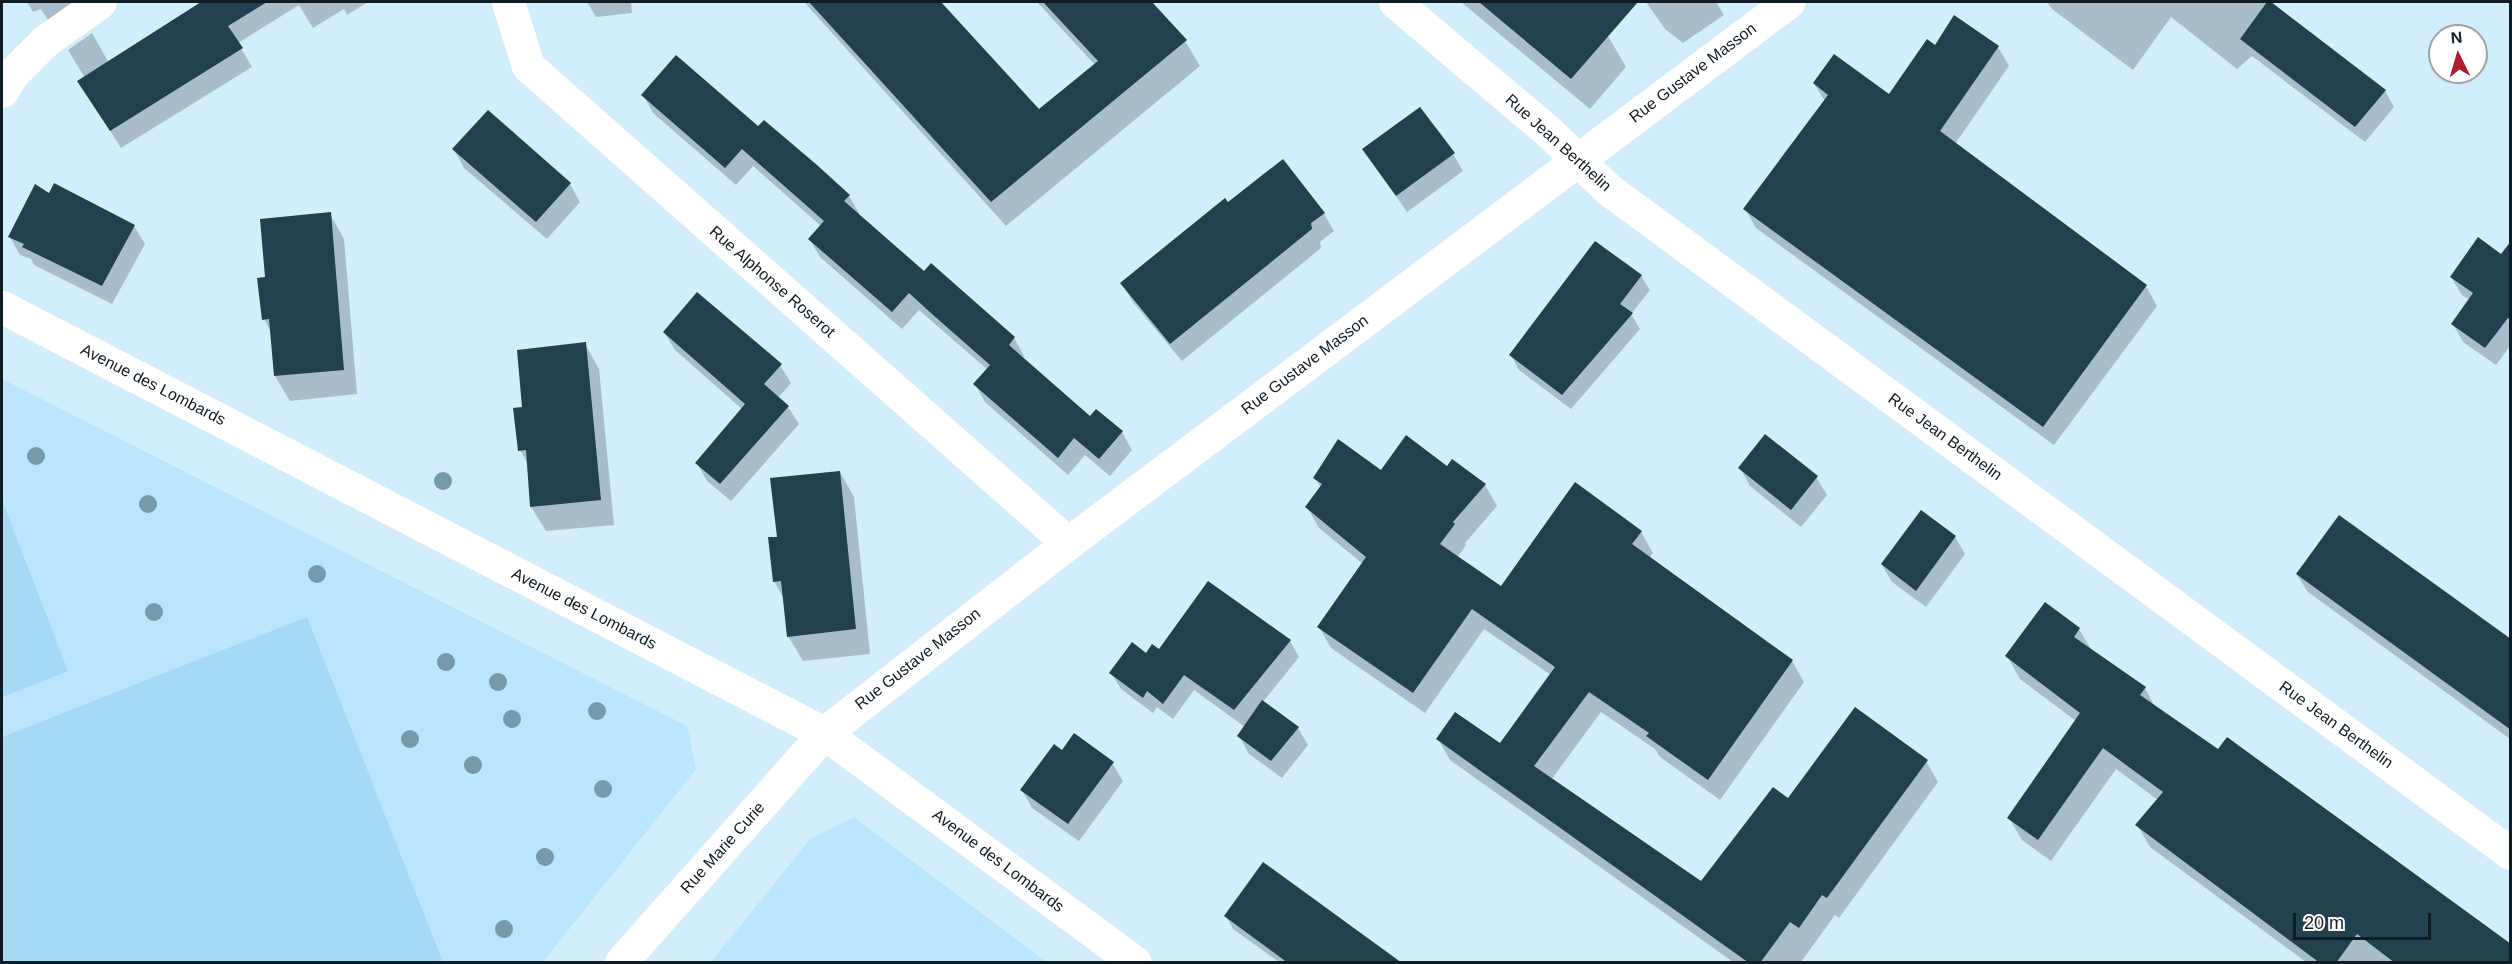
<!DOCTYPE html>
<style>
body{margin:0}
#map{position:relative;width:2512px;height:964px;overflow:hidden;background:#d2edfc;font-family:Arial,sans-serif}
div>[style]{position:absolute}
.built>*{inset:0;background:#bbe5fc}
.green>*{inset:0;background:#a5daf6}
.shadow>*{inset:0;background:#0003}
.building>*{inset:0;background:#23404f}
.street>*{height:33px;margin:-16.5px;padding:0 16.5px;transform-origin:16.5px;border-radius:16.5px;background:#fff}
.secondary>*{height:33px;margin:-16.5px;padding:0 16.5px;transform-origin:16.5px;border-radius:16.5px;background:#fff}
.trees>*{width:18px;height:18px;margin:-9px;border-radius:50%;background:#7699ac}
span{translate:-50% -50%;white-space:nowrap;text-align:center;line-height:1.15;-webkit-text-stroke:6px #fff;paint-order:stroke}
.street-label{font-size:16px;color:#101c23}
.frame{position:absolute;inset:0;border:3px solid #101c23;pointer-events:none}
.north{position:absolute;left:2428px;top:24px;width:60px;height:60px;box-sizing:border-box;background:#fff;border:2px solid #9fa4a7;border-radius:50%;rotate:355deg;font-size:16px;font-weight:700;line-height:24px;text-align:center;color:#101c23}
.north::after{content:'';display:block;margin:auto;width:21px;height:27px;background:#af1c2e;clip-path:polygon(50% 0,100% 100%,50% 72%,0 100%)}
.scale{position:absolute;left:2293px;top:913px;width:138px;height:27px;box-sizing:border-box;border:3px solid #101c23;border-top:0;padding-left:8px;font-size:18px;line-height:21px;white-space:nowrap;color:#101c23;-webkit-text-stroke:4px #fff;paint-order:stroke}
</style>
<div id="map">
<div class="built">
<i style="clip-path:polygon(2px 379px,687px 726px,696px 769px,543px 962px,2px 962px)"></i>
<i style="clip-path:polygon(854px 817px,1046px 962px,711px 962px,810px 839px)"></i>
</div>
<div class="green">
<i style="clip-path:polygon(2px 500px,68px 671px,2px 697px)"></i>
<i style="clip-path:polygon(307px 617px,443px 962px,2px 962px,2px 737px)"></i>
</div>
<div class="shadow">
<i style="clip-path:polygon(27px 2px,74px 2px,57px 34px,41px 9px,33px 12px)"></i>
<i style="clip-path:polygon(205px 2px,368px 2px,347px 15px,344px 9px,313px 28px,299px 5px,238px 43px,252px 67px,121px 148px,90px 99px,85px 78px,68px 50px,92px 33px,109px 63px)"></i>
<i style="clip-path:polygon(587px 2px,631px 2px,632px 13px,596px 17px)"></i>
<i style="clip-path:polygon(804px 2px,940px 2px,1039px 111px,1095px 65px,1037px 2px,1150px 2px,1185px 41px,1200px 66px,1006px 226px)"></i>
<i style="clip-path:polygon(1461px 2px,1567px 2px,1608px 36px,1626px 67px,1590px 109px)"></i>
<i style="clip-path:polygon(1646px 2px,1716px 2px,1724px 15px,1683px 43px,1665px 29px)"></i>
<i style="clip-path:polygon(2047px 2px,2271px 2px,2385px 91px,2394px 107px,2365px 142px,2252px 56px,2237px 69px,2171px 17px,2133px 70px,2052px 9px)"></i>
<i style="clip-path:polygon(1936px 47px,1998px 47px,2009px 66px,1955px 144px,2146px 286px,2157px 306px,2054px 445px,1756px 228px,1745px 209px,1825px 101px,1814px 84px,1890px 96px)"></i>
<i style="clip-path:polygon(643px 95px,758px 128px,849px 196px,859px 213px,858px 215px,924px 273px,1014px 338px,1024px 356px,1022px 359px,1090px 418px,1122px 432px,1132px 450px,1110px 476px,1085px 455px,1068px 475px,985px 402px,975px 384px,988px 370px,919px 310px,902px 329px,820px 257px,810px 240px,821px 226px,753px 166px,736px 185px,653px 113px)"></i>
<i style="clip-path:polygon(454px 150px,570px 184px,580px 202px,547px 239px,464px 168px)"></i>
<i style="clip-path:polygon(1364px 150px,1453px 154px,1463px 171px,1407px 212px)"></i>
<i style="clip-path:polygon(50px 195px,134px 226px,145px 244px,112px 304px,34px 265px,31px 259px,20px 255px,10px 237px)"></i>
<i style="clip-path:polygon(1227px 204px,1324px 214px,1334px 231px,1320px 242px,1321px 248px,1182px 361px,1132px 301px,1122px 283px)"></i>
<i style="clip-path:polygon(330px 214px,344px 239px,357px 394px,290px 401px,275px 376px,272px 334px,264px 319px)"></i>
<i style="clip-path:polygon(2510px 263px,2510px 346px,2496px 365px,2463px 342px,2453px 324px,2470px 300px,2462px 295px,2451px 277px)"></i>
<i style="clip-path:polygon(1641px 276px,1650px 290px,1631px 314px,1640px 329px,1571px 409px,1519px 370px,1511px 355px)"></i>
<i style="clip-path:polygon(664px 332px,780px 365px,791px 383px,778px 398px,788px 407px,799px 424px,731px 501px,707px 481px,697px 463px,742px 409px,675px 350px)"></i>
<i style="clip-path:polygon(585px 344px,599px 369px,614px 525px,546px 531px,531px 507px,529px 466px,520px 450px,523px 409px)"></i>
<i style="clip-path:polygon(1448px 468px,1485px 485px,1497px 506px,1465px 543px,1466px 545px,1457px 558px,1501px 588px,1641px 532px,1653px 553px,1649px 558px,1792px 661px,1804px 682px,1720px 800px,1660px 757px,1655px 749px,1601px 712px,1551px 780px,1702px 883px,1788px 800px,1926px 761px,1938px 782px,1839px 918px,1835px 915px,1801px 962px,1733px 962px,1450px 760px,1438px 739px,1500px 745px,1551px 675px,1484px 629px,1425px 713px,1331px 648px,1319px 627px,1363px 564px,1319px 528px,1307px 507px,1321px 488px,1315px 478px)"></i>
<i style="clip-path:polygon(1740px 468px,1816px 477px,1827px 495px,1801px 527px,1750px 486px)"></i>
<i style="clip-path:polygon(840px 472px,854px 497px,870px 654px,803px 661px,788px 636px,784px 599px,774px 581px,778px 538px)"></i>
<i style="clip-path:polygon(1955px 537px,1965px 554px,1926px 607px,1892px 582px,1882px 565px)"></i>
<i style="clip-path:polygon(2297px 575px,2510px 641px,2510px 739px,2308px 592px)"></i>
<i style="clip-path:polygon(2079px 629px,2092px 651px,2145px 688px,2155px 707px,2510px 962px,2306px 962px,2150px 847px,2137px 825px,2158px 800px,2116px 769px,2051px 861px,2022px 840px,2009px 818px,2076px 721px,2020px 679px,2007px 656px)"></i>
<i style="clip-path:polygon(1290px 641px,1299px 657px,1263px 702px,1298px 728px,1308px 745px,1282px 778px,1249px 754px,1239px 736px,1245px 727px,1194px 690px,1173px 719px,1157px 707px,1153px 713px,1121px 689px,1111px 673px,1147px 655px,1159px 652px)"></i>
<i style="clip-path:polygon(1062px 752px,1112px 763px,1123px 781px,1079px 841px,1032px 808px,1022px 790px)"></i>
<i style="clip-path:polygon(1226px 916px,1399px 962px,1279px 962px,1233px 929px)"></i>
</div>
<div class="building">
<i style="clip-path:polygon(201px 2px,267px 2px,228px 26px,243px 48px,110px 131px,77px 81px)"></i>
<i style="clip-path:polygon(809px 2px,941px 2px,1039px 109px,1098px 61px,1043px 2px,1152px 2px,1187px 40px,991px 202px)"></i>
<i style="clip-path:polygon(1479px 2px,1638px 2px,1571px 79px)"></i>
<i style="clip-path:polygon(2267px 2px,2271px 2px,2386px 90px,2355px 127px,2240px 39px)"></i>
<i style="clip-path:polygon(1954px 15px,1999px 46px,1940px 131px,2147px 285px,2043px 427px,1743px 209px,1828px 95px,1813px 83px,1834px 54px,1889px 94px,1927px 39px,1935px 45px)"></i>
<i style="clip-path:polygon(676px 55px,758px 126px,764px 120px,817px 165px,850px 195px,844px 201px,924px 271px,931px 263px,957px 286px,1015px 337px,1009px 345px,1090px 416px,1096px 409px,1123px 431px,1099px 459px,1074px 438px,1058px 458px,973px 384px,990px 365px,932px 314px,909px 293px,892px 312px,808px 239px,824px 221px,742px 149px,725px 168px,641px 95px)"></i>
<i style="clip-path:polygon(1420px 107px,1455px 153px,1396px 196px,1362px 149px)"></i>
<i style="clip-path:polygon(488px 110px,571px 183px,536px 222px,452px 149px)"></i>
<i style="clip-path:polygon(1283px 159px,1325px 213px,1311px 223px,1312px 229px,1170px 344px,1120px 283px,1225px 198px,1228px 202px)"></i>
<i style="clip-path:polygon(54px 183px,135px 225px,102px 286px,22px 247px,24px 244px,8px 237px,35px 184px,49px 193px)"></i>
<i style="clip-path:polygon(331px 212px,344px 370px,274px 376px,269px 319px,262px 320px,257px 278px,265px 277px,260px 219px)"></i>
<i style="clip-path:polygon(2478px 237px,2501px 254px,2511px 241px,2511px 320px,2508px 318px,2485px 348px,2451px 324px,2473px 293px,2450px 277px)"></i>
<i style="clip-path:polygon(1595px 241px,1642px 275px,1620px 304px,1633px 313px,1562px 395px,1509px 355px)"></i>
<i style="clip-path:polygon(697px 292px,782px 364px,764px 384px,789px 406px,720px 484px,695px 463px,745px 404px,663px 332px)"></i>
<i style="clip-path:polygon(586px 342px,601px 500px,530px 507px,526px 450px,518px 451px,513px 408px,522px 407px,517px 350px)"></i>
<i style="clip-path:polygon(1765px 434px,1818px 476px,1791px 510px,1738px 468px)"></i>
<i style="clip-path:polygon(1406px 435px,1447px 466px,1452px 459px,1486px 484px,1453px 522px,1455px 524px,1440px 544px,1501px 586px,1575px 482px,1642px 531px,1632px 544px,1793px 660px,1708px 780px,1646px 736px,1649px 733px,1589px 692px,1534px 766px,1701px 881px,1773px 787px,1788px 798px,1855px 707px,1928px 760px,1827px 898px,1822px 895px,1799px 928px,1790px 922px,1760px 963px,1749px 963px,1436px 739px,1455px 712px,1500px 743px,1555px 667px,1472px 609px,1413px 693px,1317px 627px,1366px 557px,1305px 507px,1322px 484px,1313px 478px,1338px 439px,1381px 470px)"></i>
<i style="clip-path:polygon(840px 471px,856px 629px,787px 637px,781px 581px,773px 582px,768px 537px,777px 537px,770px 478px)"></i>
<i style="clip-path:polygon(1921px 510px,1956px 536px,1916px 591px,1881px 564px)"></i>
<i style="clip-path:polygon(2339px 515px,2511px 639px,2511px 730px,2296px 574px)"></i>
<i style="clip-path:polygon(1208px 581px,1291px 640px,1234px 710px,1184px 675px,1163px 704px,1147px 691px,1143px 698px,1109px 673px,1132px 642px,1146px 653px,1152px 644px,1159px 649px)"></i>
<i style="clip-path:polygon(2045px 602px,2080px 628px,2074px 637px,2146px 687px,2140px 695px,2218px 749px,2227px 737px,2511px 944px,2511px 963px,2395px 963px,2357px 934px,2336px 963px,2320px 963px,2135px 825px,2163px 792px,2103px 748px,2038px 840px,2007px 818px,2080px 713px,2005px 656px)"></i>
<i style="clip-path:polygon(1262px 700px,1299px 727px,1271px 761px,1237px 736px)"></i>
<i style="clip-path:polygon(1074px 733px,1114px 762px,1068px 824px,1020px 790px,1054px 744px,1062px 750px)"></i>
<i style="clip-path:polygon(1263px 862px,1402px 963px,1288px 963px,1224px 916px)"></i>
</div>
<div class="street">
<i style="left:508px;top:2px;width:67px;rotate:72.6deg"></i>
<i style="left:528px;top:66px;width:721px;rotate:41.46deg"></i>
<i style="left:1395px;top:2px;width:203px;rotate:40.2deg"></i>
<i style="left:1550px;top:133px;width:81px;rotate:44deg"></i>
<i style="left:1608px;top:189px;width:1120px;rotate:36.36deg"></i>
<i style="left:2px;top:91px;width:22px;rotate:-58deg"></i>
<i style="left:14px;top:72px;width:44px;rotate:-45deg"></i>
<i style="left:45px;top:41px;width:67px;rotate:-35.3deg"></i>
<i style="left:621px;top:962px;width:306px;rotate:-48.4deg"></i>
</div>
<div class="secondary">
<i style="left:2px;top:307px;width:926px;rotate:27.4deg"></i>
<i style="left:824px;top:733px;width:386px;rotate:36.4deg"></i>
<i style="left:824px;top:733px;width:309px;rotate:-37.9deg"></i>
<i style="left:1068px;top:543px;width:901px;rotate:-36.92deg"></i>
</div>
<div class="trees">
<i style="left:36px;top:456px"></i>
<i style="left:443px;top:481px"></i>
<i style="left:148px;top:504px"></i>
<i style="left:317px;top:574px"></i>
<i style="left:154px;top:612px"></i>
<i style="left:446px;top:662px"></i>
<i style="left:498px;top:682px"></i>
<i style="left:597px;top:711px"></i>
<i style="left:512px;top:719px"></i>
<i style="left:410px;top:739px"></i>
<i style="left:473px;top:765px"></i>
<i style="left:603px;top:789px"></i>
<i style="left:545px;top:857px"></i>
<i style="left:504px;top:929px"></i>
</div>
<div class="street-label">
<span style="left:1693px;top:73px;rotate:-37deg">Rue Gustave Masson</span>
<span style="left:1558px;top:143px;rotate:42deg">Rue Jean Berthelin</span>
<span style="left:772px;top:282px;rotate:41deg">Rue Alphonse Roserot</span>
<span style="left:1305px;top:365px;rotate:-37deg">Rue Gustave Masson</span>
<span style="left:153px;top:385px;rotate:27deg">Avenue des Lombards</span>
<span style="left:1945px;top:437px;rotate:36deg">Rue Jean Berthelin</span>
<span style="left:584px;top:609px;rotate:27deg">Avenue des Lombards</span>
<span style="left:918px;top:659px;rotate:-38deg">Rue Gustave Masson</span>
<span style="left:2336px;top:725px;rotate:36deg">Rue Jean Berthelin</span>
<span style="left:723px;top:848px;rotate:-48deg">Rue Marie Curie</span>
<span style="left:998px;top:861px;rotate:37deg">Avenue des Lombards</span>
</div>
<div class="frame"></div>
<div class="north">N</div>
<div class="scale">20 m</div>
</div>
